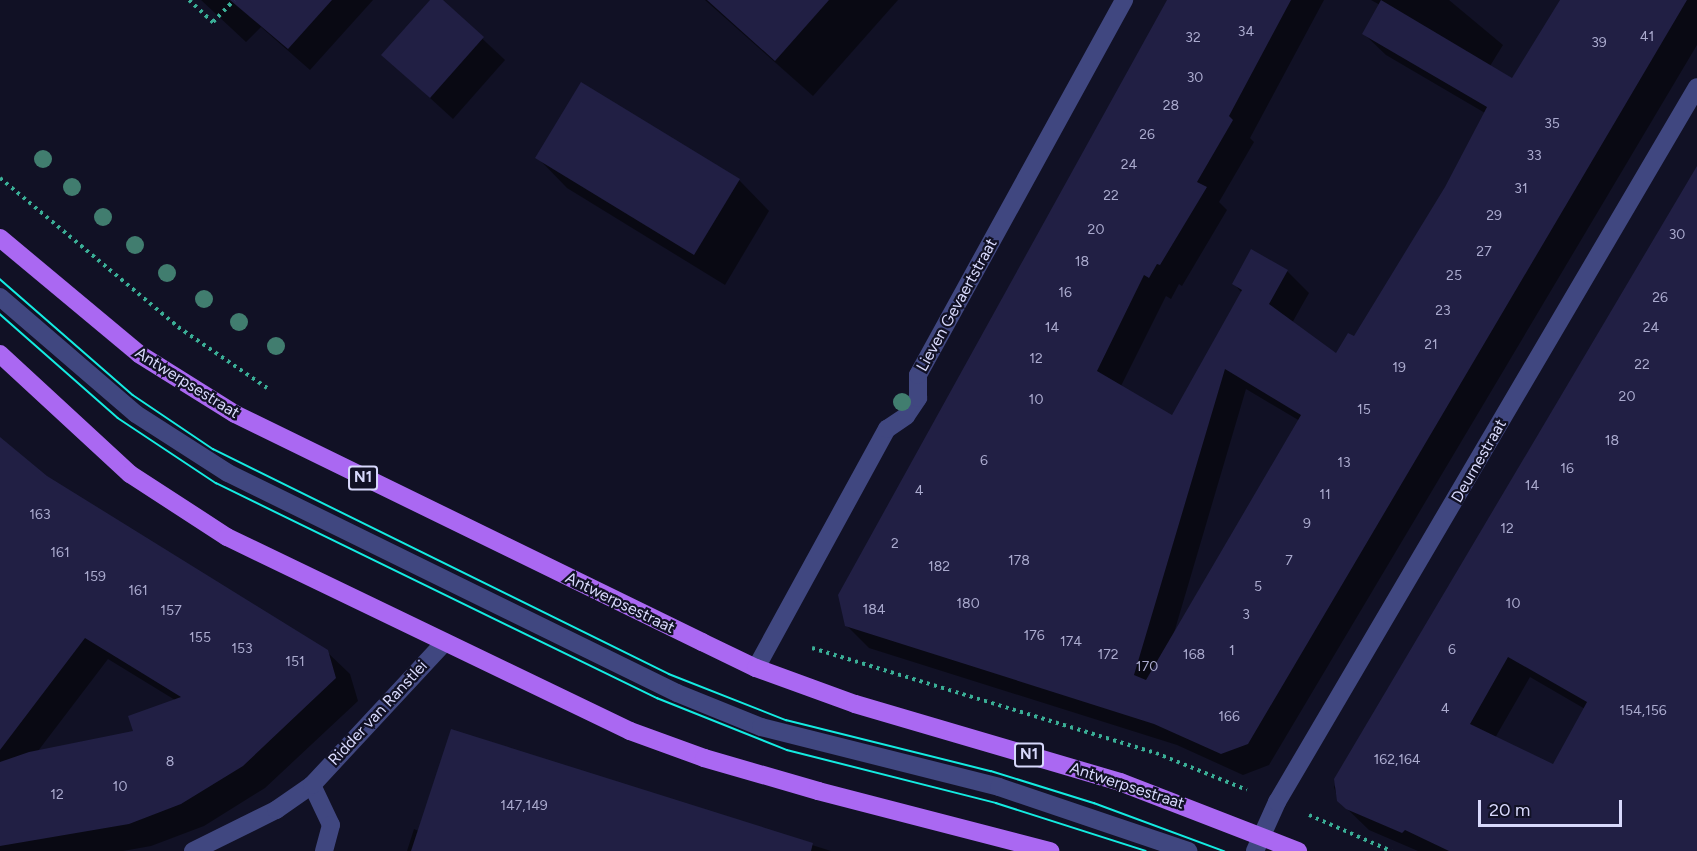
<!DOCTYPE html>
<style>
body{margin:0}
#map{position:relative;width:1697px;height:851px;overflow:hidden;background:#111125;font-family:Figtree,sans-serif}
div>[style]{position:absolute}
.shadow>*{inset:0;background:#0007}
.building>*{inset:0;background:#211f44}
.path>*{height:4px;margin-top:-2px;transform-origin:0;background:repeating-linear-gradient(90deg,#3aae96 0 3px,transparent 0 7.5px)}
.minor>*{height:18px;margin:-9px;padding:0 9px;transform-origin:9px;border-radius:9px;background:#404780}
.major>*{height:18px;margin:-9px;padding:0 9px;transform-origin:9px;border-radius:9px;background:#aa68f2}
.tram>*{height:1.5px;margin:-0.75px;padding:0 0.75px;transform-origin:0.75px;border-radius:0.75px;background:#14ebe1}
.trees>*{width:18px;height:18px;margin:-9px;border-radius:50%;background:#417d6f}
span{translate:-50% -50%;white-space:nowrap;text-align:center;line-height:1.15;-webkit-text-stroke:4.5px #111125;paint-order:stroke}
.number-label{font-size:14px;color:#aaaace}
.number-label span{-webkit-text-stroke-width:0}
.shield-label span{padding:2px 4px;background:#111125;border:2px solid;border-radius:4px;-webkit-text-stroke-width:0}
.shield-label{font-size:15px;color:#d8d9fc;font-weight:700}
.street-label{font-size:16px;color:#d8d9fc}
.scale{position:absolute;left:1478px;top:800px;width:144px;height:27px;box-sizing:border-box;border:3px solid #d8d9fc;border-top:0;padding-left:8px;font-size:18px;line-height:21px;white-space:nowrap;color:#d8d9fc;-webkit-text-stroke:4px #111125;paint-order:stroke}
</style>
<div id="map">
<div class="shadow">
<i style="clip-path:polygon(201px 0,373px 0,310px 70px,261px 27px,246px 42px)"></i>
<i style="clip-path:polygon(432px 0,441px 0,505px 60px,453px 119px,383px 55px)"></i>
<i style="clip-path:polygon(705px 0,898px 0,813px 96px)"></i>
<i style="clip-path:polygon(evenodd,1168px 0,1324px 0,1250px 138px,1254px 142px,1219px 202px,1227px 210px,1182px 286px,1179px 284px,1171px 299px,1166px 296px,1121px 386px,1173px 417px,1242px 293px,1234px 284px,1287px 271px,1309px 293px,1292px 323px,1336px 355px,1354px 338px,1447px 188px,1485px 113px,1386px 55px,1364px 34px,1380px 5px,1371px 0,1449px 0,1503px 45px,1490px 66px,1513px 80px,1561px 0,1697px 0,1697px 45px,1269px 765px,1243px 775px,1177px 745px,869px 648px,847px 626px,1168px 0,1246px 389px,1300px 421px,1174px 633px,1246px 389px)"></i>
<i style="clip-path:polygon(537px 157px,739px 180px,769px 211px,725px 285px,567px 188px)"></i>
<i style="clip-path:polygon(evenodd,1697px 173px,1697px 851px,1418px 851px,1369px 830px,1338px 800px,1334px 787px,1697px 173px,1530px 677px,1585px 709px,1554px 766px,1495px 738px,1530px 677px)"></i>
<i style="clip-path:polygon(evenodd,0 438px,46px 477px,327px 652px,350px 674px,358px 701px,265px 788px,204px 826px,151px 846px,123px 851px,0 851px,0 438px,108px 659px,175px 700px,135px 732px,38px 751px,108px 659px)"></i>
<i style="clip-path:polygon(452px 731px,831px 851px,407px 851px,414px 829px,419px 831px)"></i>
</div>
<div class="building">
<i style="clip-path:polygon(230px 0,332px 0,288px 49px)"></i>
<i style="clip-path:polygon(430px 0,443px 0,484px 37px,430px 98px,381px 55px)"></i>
<i style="clip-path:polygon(707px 0,829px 0,775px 61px)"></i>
<i style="clip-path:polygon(evenodd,1167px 0,1291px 0,1229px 116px,1233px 120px,1197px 182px,1207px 187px,1160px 265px,1157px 264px,1149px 278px,1144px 275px,1097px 371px,1172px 415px,1242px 290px,1232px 284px,1251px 249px,1288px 270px,1269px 304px,1336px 353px,1348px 333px,1354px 336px,1445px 187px,1487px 107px,1362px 34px,1381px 0,1512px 78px,1560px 0,1687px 0,1248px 744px,1221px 754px,1154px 724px,845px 626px,838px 595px,1167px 0,1225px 369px,1301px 415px,1146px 680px,1134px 675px,1225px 369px)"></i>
<i style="clip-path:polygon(581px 82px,740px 179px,694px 255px,535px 158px)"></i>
<i style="clip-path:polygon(evenodd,1697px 166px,1697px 851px,1449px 851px,1405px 830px,1402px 833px,1346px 809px,1337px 801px,1334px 779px,1697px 166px,1508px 657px,1587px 702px,1553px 764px,1470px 724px,1508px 657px)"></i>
<i style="clip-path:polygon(0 437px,47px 476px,328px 650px,336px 678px,243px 766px,181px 804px,129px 824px,0 846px,0 762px,29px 752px,133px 731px,128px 716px,181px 697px,85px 638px,0 750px)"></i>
<i style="clip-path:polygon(451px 729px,813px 843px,811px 851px,411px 851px)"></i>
</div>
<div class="path">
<i style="left:189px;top:0;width:33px;rotate:43deg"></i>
<i style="left:213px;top:22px;width:30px;rotate:-46deg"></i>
<i style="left:0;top:178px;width:232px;rotate:39.9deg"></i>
<i style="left:178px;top:327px;width:108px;rotate:34.4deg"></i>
<i style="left:812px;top:648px;width:360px;rotate:17deg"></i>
<i style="left:1156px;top:753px;width:98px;rotate:22.1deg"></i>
<i style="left:1309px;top:815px;width:90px;rotate:23.7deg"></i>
</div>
<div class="minor">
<i style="left:0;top:297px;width:179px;rotate:40.7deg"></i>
<i style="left:136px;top:414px;width:109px;rotate:32.7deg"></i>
<i style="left:228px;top:473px;width:500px;rotate:26.1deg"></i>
<i style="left:677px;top:693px;width:91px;rotate:22deg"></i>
<i style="left:761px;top:727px;width:245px;rotate:14.1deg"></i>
<i style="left:999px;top:787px;width:200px;rotate:18.7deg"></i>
<i style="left:756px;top:668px;width:273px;rotate:-61.3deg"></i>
<i style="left:887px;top:429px;width:23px;rotate:-34deg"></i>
<i style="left:906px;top:416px;width:22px;rotate:-56deg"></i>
<i style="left:918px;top:398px;width:23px;rotate:-90deg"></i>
<i style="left:918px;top:375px;width:428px;rotate:-61.2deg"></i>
<i style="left:312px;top:785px;width:44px;rotate:64.6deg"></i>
<i style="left:331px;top:825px;width:27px;rotate:105deg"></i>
<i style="left:193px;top:851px;width:93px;rotate:-26.3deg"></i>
<i style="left:276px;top:810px;width:44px;rotate:-34.8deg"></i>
<i style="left:312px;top:785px;width:195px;rotate:-47.1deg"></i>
<i style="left:1255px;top:851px;width:54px;rotate:-65.8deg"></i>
<i style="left:1277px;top:802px;width:829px;rotate:-59.57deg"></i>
</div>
<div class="major">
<i style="left:0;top:238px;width:181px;rotate:39.8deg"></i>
<i style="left:139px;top:354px;width:113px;rotate:32deg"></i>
<i style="left:235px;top:414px;width:520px;rotate:26.02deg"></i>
<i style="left:702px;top:642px;width:60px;rotate:25.7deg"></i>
<i style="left:756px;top:668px;width:105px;rotate:20deg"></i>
<i style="left:855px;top:704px;width:276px;rotate:16.4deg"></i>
<i style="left:1120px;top:782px;width:191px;rotate:21.2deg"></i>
<i style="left:0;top:354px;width:177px;rotate:42.7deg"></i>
<i style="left:130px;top:474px;width:116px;rotate:33deg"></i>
<i style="left:227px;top:537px;width:447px;rotate:25.7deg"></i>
<i style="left:630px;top:731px;width:79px;rotate:20deg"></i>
<i style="left:704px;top:758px;width:119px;rotate:16.1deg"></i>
<i style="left:818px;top:791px;width:240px;rotate:14.5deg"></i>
</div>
<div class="tram">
<i style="left:0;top:279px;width:176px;rotate:41.1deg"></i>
<i style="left:133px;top:395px;width:97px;rotate:34deg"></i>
<i style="left:213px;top:449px;width:508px;rotate:26.26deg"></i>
<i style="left:669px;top:674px;width:126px;rotate:21.5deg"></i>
<i style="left:786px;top:720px;width:211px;rotate:14deg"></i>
<i style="left:991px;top:771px;width:108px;rotate:17.3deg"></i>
<i style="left:1094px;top:803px;width:139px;rotate:20.3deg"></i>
<i style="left:0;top:314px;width:157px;rotate:41.4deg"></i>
<i style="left:118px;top:418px;width:118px;rotate:33.6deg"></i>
<i style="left:216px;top:483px;width:491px;rotate:26deg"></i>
<i style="left:657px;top:698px;width:140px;rotate:21.8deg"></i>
<i style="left:787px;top:750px;width:216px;rotate:14.2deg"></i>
<i style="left:996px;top:803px;width:157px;rotate:17.7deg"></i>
</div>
<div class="trees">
<i style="left:43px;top:159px"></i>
<i style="left:72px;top:187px"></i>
<i style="left:103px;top:217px"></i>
<i style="left:135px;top:245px"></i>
<i style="left:167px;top:273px"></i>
<i style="left:204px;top:299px"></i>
<i style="left:239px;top:322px"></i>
<i style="left:276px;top:346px"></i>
<i style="left:902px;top:402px"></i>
</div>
<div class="number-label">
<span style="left:1246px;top:32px">34</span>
<span style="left:1647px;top:37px">41</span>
<span style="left:1193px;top:38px">32</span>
<span style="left:1599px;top:43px">39</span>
<span style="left:1195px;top:78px">30</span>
<span style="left:1171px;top:106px">28</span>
<span style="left:1552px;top:124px">35</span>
<span style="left:1147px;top:135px">26</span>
<span style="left:1534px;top:156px">33</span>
<span style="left:1129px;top:165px">24</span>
<span style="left:1521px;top:189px">31</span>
<span style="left:1111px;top:196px">22</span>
<span style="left:1494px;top:216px">29</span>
<span style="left:1096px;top:230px">20</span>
<span style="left:1677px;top:235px">30</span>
<span style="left:1484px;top:252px">27</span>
<span style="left:1082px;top:262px">18</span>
<span style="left:1454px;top:276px">25</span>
<span style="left:1065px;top:293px">16</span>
<span style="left:1660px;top:298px">26</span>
<span style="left:1443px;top:311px">23</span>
<span style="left:1052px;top:328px">14</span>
<span style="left:1651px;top:328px">24</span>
<span style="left:1431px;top:345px">21</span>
<span style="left:1036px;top:359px">12</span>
<span style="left:1642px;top:365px">22</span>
<span style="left:1399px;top:368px">19</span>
<span style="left:1627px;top:397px">20</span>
<span style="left:1036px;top:400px">10</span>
<span style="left:1364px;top:410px">15</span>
<span style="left:1612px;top:441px">18</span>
<span style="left:984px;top:461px">6</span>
<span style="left:1344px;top:463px">13</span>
<span style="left:1567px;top:469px">16</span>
<span style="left:1532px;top:486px">14</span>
<span style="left:919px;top:491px">4</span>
<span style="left:1325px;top:495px">11</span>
<span style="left:40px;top:515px">163</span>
<span style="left:1307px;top:524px">9</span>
<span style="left:1507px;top:529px">12</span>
<span style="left:895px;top:544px">2</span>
<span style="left:60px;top:553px">161</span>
<span style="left:1019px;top:561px">178</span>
<span style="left:1289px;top:561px">7</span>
<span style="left:939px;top:567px">182</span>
<span style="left:95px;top:577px">159</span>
<span style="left:1258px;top:587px">5</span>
<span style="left:138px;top:591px">161</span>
<span style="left:968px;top:604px">180</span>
<span style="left:1513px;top:604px">10</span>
<span style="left:874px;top:610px">184</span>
<span style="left:171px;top:611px">157</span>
<span style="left:1246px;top:615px">3</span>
<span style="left:1034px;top:636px">176</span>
<span style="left:200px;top:638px">155</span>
<span style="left:1071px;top:642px">174</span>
<span style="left:242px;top:649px">153</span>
<span style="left:1452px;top:650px">6</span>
<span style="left:1232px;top:651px">1</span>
<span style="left:1108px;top:655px">172</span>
<span style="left:1194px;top:655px">168</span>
<span style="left:295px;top:662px">151</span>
<span style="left:1147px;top:667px">170</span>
<span style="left:1445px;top:709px">4</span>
<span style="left:1643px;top:711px">154,156</span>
<span style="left:1229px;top:717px">166</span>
<span style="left:1397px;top:760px">162,164</span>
<span style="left:170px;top:762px">8</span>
<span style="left:120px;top:787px">10</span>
<span style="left:57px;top:795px">12</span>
<span style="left:524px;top:806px">147,149</span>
</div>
<div class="shield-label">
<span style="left:363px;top:478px">N1</span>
<span style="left:1029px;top:755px">N1</span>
</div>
<div class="street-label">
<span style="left:957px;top:305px;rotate:-61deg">Lieven Gevaertstraat</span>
<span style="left:187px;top:383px;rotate:32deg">Antwerpsestraat</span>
<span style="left:1479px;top:461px;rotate:-60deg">Deurnestraat</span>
<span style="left:620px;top:603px;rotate:26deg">Antwerpsestraat</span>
<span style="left:378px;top:713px;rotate:-47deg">Ridder van Ranstlei</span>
<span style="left:1127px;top:786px;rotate:18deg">Antwerpsestraat</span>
</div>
<div class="scale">20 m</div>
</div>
